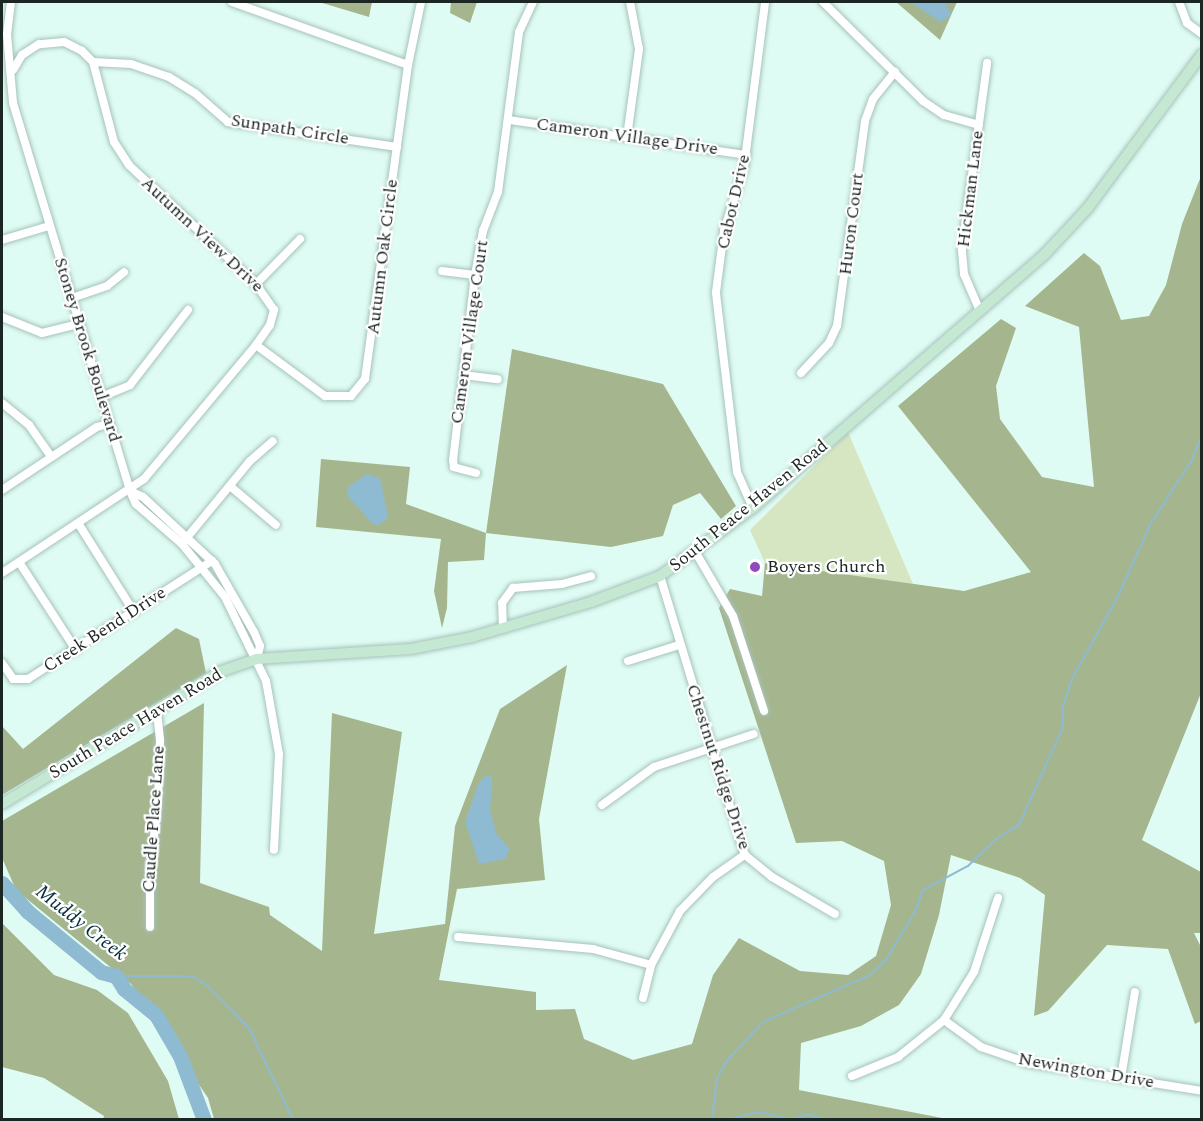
<!DOCTYPE html>
<style>
body{margin:0}
#map{position:relative;width:1203px;height:1121px;overflow:hidden;background:#dffcf4;font-family:Spectral,serif}
div>[style]{position:absolute}
.green>*{inset:0;background:#d7e6c2}
.forest>*{inset:0;background:#a5b68e}
.water>*{inset:0;background:#8ebbd2}
.stream>*{height:2px;margin:-1px;padding:0 1px;transform-origin:1px;border-radius:1px;background:#8ebbd2}
.river>*{height:15px;margin:-7.5px;padding:0 7.5px;transform-origin:7.5px;border-radius:7.5px;background:#8ebbd2}
.roads{filter:drop-shadow(0 0 2px #a6c2bb) drop-shadow(0 0 2px #a6c2bb)}
.minor>*{height:8px;margin:-4px;padding:0 4px;transform-origin:4px;border-radius:4px;background:#fff}
.secondary>*{height:10px;margin:-5px;padding:0 5px;transform-origin:5px;border-radius:5px;background:#c5e8d2}
.dots>*{width:16px;height:16px;translate:-50% -50%;box-sizing:border-box;border:3px solid #fff;border-radius:50%}
span{translate:-50% -50%;white-space:nowrap;text-align:center;line-height:1.15;-webkit-text-stroke:4.5px #fff;paint-order:stroke}
.street-label{font-size:18px;color:#1c2724}
.poi-label{font-size:18px;color:#1c2724}
.left{translate:0 -50%;text-align:left}
.water-label{font-size:20px;color:#052e3f;font-style:italic}
.frame{position:absolute;inset:0;border:3px solid #1c2724;pointer-events:none}
</style>
<div id="map">
<div class="green">
<i style="clip-path:polygon(848px 432px,913px 584px,765px 563px,750px 530px)"></i>
</div>
<div class="forest">
<i style="clip-path:polygon(319px 2px,372px 2px,369px 17px)"></i>
<i style="clip-path:polygon(451px 2px,477px 2px,470px 23px,450px 13px)"></i>
<i style="clip-path:polygon(896px 2px,957px 2px,940px 40px)"></i>
<i style="clip-path:polygon(1201px 176px,1201px 693px,1142px 840px,1201px 872px,1201px 933px,1194px 933px,1201px 947px,1201px 1021px,1195px 1024px,1168px 949px,1107px 945px,1048px 1011px,1034px 1016px,1045px 895px,1020px 878px,951px 855px,939px 915px,921px 974px,899px 1005px,861px 1026px,801px 1043px,799px 1090px,947px 1119px,214px 1119px,208px 1098px,131px 984px,16px 890px,2px 858px,2px 821px,204px 703px,200px 883px,269px 907px,270px 915px,322px 951px,332px 713px,402px 732px,374px 934px,445px 924px,455px 826px,500px 709px,567px 665px,539px 819px,545px 880px,457px 889px,439px 980px,536px 992px,536px 1010px,575px 1009px,584px 1039px,633px 1060px,692px 1044px,713px 975px,739px 938px,800px 971px,848px 975px,876px 956px,891px 905px,884px 861px,842px 841px,796px 843px,719px 608px,730px 589px,762px 596px,765px 563px,964px 591px,1031px 572px,898px 406px,1001px 319px,1016px 328px,996px 386px,1000px 419px,1042px 477px,1094px 487px,1079px 327px,1025px 306px,1084px 253px,1100px 266px,1121px 320px,1149px 316px,1166px 285px,1182px 224px)"></i>
<i style="clip-path:polygon(512px 349px,663px 384px,736px 506px,721px 519px,700px 493px,673px 505px,663px 536px,611px 547px,486px 533px,484px 560px,448px 562px,447px 608px,442px 628px,434px 591px,441px 539px,316px 527px,321px 459px,410px 467px,406px 504px,486px 533px)"></i>
<i style="clip-path:polygon(176px 628px,199px 639px,206px 673px,2px 795px,2px 726px,23px 749px)"></i>
<i style="clip-path:polygon(2px 923px,54px 975px,97px 990px,128px 1013px,168px 1081px,179px 1119px,103px 1119px,104px 1116px,44px 1078px,2px 1067px)"></i>
</div>
<div class="water">
<i style="clip-path:polygon(910px 2px,945px 2px,951px 15px,941px 22px)"></i>
<i style="clip-path:polygon(367px 474px,380px 478px,388px 517px,379px 525px,373px 524px,347px 495px,348px 487px)"></i>
<i style="clip-path:polygon(487px 775px,491px 775px,492px 782px,490px 809px,496px 833px,510px 849px,505px 859px,479px 864px,465px 822px,479px 782px)"></i>
</div>
<div class="stream">
<i style="left:116px;top:976px;width:63px"></i>
<i style="left:179px;top:976px;width:14px;rotate:4deg"></i>
<i style="left:193px;top:977px;width:17px;rotate:31deg"></i>
<i style="left:208px;top:986px;width:59px;rotate:45.7deg"></i>
<i style="left:249px;top:1028px;width:102px;rotate:64.4deg"></i>
<i style="left:712px;top:1120px;width:41px;rotate:-83deg"></i>
<i style="left:717px;top:1079px;width:18px;rotate:-63deg"></i>
<i style="left:725px;top:1063px;width:56px;rotate:-47.2deg"></i>
<i style="left:763px;top:1022px;width:117px;rotate:-23.7deg"></i>
<i style="left:870px;top:975px;width:22px;rotate:-43deg"></i>
<i style="left:886px;top:960px;width:58px;rotate:-59deg"></i>
<i style="left:916px;top:910px;width:21px;rotate:-71deg"></i>
<i style="left:923px;top:890px;width:51px;rotate:-28.1deg"></i>
<i style="left:968px;top:866px;width:39px;rotate:-44deg"></i>
<i style="left:996px;top:839px;width:27px;rotate:-31deg"></i>
<i style="left:1019px;top:825px;width:107px;rotate:-65.8deg"></i>
<i style="left:1063px;top:727px;width:19px;rotate:-90deg"></i>
<i style="left:1063px;top:708px;width:30px;rotate:-73deg"></i>
<i style="left:1072px;top:679px;width:95px;rotate:-61deg"></i>
<i style="left:1118px;top:596px;width:80px;rotate:-65.7deg"></i>
<i style="left:1151px;top:523px;width:75px;rotate:-56.9deg"></i>
<i style="left:1192px;top:460px;width:27px;rotate:-68deg"></i>
<i style="left:724px;top:1120px;width:35px;rotate:-13deg"></i>
<i style="left:758px;top:1112px;width:33px;rotate:12deg"></i>
<i style="left:790px;top:1119px;width:18px;rotate:-13deg"></i>
<i style="left:808px;top:1115px;width:24px;rotate:12deg"></i>
</div>
<div class="river">
<i style="left:2px;top:883px;width:38px;rotate:48deg"></i>
<i style="left:27px;top:911px;width:96px;rotate:39.5deg"></i>
<i style="left:101px;top:972px;width:16px;rotate:15deg"></i>
<i style="left:116px;top:976px;width:15px;rotate:58deg"></i>
<i style="left:124px;top:989px;width:41px;rotate:39.1deg"></i>
<i style="left:156px;top:1015px;width:48px;rotate:59.7deg"></i>
<i style="left:180px;top:1056px;width:68px;rotate:69.4deg"></i>
</div>
<div class="roads">
<div class="minor">
<i style="left:11px;top:2px;width:32px;rotate:97deg"></i>
<i style="left:7px;top:34px;width:69px;rotate:85deg"></i>
<i style="left:13px;top:103px;width:405px;rotate:73.2deg"></i>
<i style="left:130px;top:491px;width:14px;rotate:65deg"></i>
<i style="left:136px;top:504px;width:61px;rotate:41deg"></i>
<i style="left:182px;top:544px;width:68px;rotate:50.9deg"></i>
<i style="left:225px;top:597px;width:93px;rotate:64deg"></i>
<i style="left:266px;top:681px;width:74px;rotate:79.9deg"></i>
<i style="left:279px;top:754px;width:96px;rotate:93deg"></i>
<i style="left:232px;top:2px;width:187px;rotate:19.7deg"></i>
<i style="left:823px;top:2px;width:141px;rotate:44.7deg"></i>
<i style="left:923px;top:101px;width:25px;rotate:34deg"></i>
<i style="left:944px;top:115px;width:36px;rotate:16deg"></i>
<i style="left:1179px;top:2px;width:22px;rotate:69deg"></i>
<i style="left:1187px;top:23px;width:19px;rotate:36deg"></i>
<i style="left:93px;top:62px;width:38px;rotate:3deg"></i>
<i style="left:131px;top:64px;width:40px;rotate:18.9deg"></i>
<i style="left:169px;top:77px;width:31px;rotate:32deg"></i>
<i style="left:195px;top:93px;width:44px;rotate:41.3deg"></i>
<i style="left:228px;top:122px;width:171px;rotate:8.4deg"></i>
<i style="left:509px;top:120px;width:240px;rotate:8.4deg"></i>
<i style="left:627px;top:137px;width:89px;rotate:-82.2deg"></i>
<i style="left:639px;top:49px;width:48px;rotate:-100.8deg"></i>
<i style="left:2px;top:240px;width:49px;rotate:-16.6deg"></i>
<i style="left:442px;top:271px;width:33px;rotate:7deg"></i>
<i style="left:256px;top:284px;width:63px;rotate:-45.6deg"></i>
<i style="left:72px;top:298px;width:37px;rotate:-19deg"></i>
<i style="left:107px;top:286px;width:22px;rotate:-39deg"></i>
<i style="left:980px;top:311px;width:40px;rotate:-113.4deg"></i>
<i style="left:964px;top:274px;width:25px;rotate:-95deg"></i>
<i style="left:962px;top:249px;width:188px;rotate:-82.3deg"></i>
<i style="left:2px;top:317px;width:43px;rotate:21.8deg"></i>
<i style="left:42px;top:333px;width:38px;rotate:-14deg"></i>
<i style="left:256px;top:345px;width:86px;rotate:36.5deg"></i>
<i style="left:325px;top:396px;width:26px"></i>
<i style="left:351px;top:396px;width:22px;rotate:-51deg"></i>
<i style="left:365px;top:379px;width:317px;rotate:-82.2deg"></i>
<i style="left:408px;top:65px;width:64px;rotate:-78.3deg"></i>
<i style="left:801px;top:373px;width:41px;rotate:-47deg"></i>
<i style="left:829px;top:343px;width:19px;rotate:-65deg"></i>
<i style="left:837px;top:326px;width:207px;rotate:-82.2deg"></i>
<i style="left:865px;top:121px;width:23px;rotate:-70deg"></i>
<i style="left:873px;top:99px;width:35px;rotate:-51deg"></i>
<i style="left:463px;top:375px;width:35px;rotate:7deg"></i>
<i style="left:101px;top:397px;width:31px;rotate:-22deg"></i>
<i style="left:130px;top:385px;width:95px;rotate:-52.3deg"></i>
<i style="left:2px;top:403px;width:35px;rotate:39deg"></i>
<i style="left:29px;top:425px;width:38px;rotate:55deg"></i>
<i style="left:476px;top:473px;width:23px;rotate:-165deg"></i>
<i style="left:454px;top:467px;width:7px;rotate:-98deg"></i>
<i style="left:453px;top:460px;width:186px;rotate:-83.2deg"></i>
<i style="left:475px;top:275px;width:45px;rotate:-79.7deg"></i>
<i style="left:483px;top:231px;width:42px;rotate:-69deg"></i>
<i style="left:498px;top:192px;width:161px;rotate:-82.5deg"></i>
<i style="left:519px;top:32px;width:33px;rotate:-65deg"></i>
<i style="left:230px;top:486px;width:60px;rotate:40.3deg"></i>
<i style="left:2px;top:490px;width:114px;rotate:-33.6deg"></i>
<i style="left:97px;top:427px;width:11px;rotate:-15deg"></i>
<i style="left:130px;top:491px;width:14px;rotate:25deg"></i>
<i style="left:143px;top:497px;width:98px;rotate:42.9deg"></i>
<i style="left:215px;top:564px;width:78px;rotate:60.2deg"></i>
<i style="left:254px;top:632px;width:15px;rotate:67deg"></i>
<i style="left:260px;top:646px;width:13px;rotate:103deg"></i>
<i style="left:753px;top:508px;width:39px;rotate:-114deg"></i>
<i style="left:737px;top:472px;width:181px;rotate:-96.7deg"></i>
<i style="left:716px;top:292px;width:62px;rotate:-82.5deg"></i>
<i style="left:724px;top:231px;width:67px;rotate:-72.6deg"></i>
<i style="left:744px;top:167px;width:166px;rotate:-82.7deg"></i>
<i style="left:78px;top:523px;width:105px;rotate:57.8deg"></i>
<i style="left:185px;top:540px;width:102px;rotate:-50.6deg"></i>
<i style="left:250px;top:461px;width:30px;rotate:-41deg"></i>
<i style="left:696px;top:553px;width:73px;rotate:59.6deg"></i>
<i style="left:733px;top:616px;width:100px;rotate:71.9deg"></i>
<i style="left:19px;top:562px;width:105px;rotate:57.1deg"></i>
<i style="left:2px;top:573px;width:170px;rotate:-33.5deg"></i>
<i style="left:144px;top:479px;width:175px;rotate:-50.1deg"></i>
<i style="left:256px;top:345px;width:24px;rotate:-55deg"></i>
<i style="left:270px;top:325px;width:16px;rotate:-75deg"></i>
<i style="left:274px;top:310px;width:32px;rotate:-125deg"></i>
<i style="left:256px;top:284px;width:174px;rotate:-136.9deg"></i>
<i style="left:129px;top:165px;width:27px;rotate:-123deg"></i>
<i style="left:114px;top:142px;width:83px;rotate:-104.7deg"></i>
<i style="left:93px;top:62px;width:16px;rotate:-135deg"></i>
<i style="left:82px;top:51px;width:20px;rotate:-153deg"></i>
<i style="left:64px;top:42px;width:25px;rotate:175deg"></i>
<i style="left:39px;top:44px;width:20px;rotate:147deg"></i>
<i style="left:22px;top:55px;width:17px;rotate:121deg"></i>
<i style="left:660px;top:576px;width:292px;rotate:73.1deg"></i>
<i style="left:745px;top:855px;width:35px;rotate:39deg"></i>
<i style="left:772px;top:877px;width:73px;rotate:30.4deg"></i>
<i style="left:503px;top:628px;width:25px;rotate:-92deg"></i>
<i style="left:502px;top:603px;width:19px;rotate:-54deg"></i>
<i style="left:513px;top:588px;width:49px;rotate:-4.7deg"></i>
<i style="left:562px;top:584px;width:30px;rotate:-15deg"></i>
<i style="left:628px;top:661px;width:53px;rotate:-17.4deg"></i>
<i style="left:2px;top:663px;width:19px;rotate:55deg"></i>
<i style="left:13px;top:679px;width:15px"></i>
<i style="left:28px;top:679px;width:219px;rotate:-32.7deg"></i>
<i style="left:602px;top:805px;width:64px;rotate:-36.2deg"></i>
<i style="left:654px;top:767px;width:105px;rotate:-18.3deg"></i>
<i style="left:150px;top:927px;width:59px;rotate:-90deg"></i>
<i style="left:150px;top:868px;width:64px;rotate:-82.9deg"></i>
<i style="left:158px;top:804px;width:64px;rotate:-88.2deg"></i>
<i style="left:160px;top:740px;width:30px;rotate:-96deg"></i>
<i style="left:458px;top:937px;width:136px;rotate:5.1deg"></i>
<i style="left:593px;top:949px;width:60px;rotate:15.4deg"></i>
<i style="left:643px;top:998px;width:34px;rotate:-76deg"></i>
<i style="left:651px;top:965px;width:61px;rotate:-61.8deg"></i>
<i style="left:680px;top:911px;width:47px;rotate:-45.9deg"></i>
<i style="left:713px;top:877px;width:39px;rotate:-35deg"></i>
<i style="left:944px;top:1020px;width:46px;rotate:36.1deg"></i>
<i style="left:981px;top:1047px;width:50px;rotate:18.8deg"></i>
<i style="left:1028px;top:1063px;width:176px;rotate:9.1deg"></i>
<i style="left:852px;top:1076px;width:50px;rotate:-22.4deg"></i>
<i style="left:898px;top:1057px;width:59px;rotate:-38.8deg"></i>
<i style="left:944px;top:1020px;width:57px;rotate:-58deg"></i>
<i style="left:974px;top:972px;width:78px;rotate:-72deg"></i>
<i style="left:1121px;top:1078px;width:87px;rotate:-80.8deg"></i>
</div>
<div class="secondary">
<i style="left:2px;top:804px;width:254px;rotate:-31.3deg"></i>
<i style="left:219px;top:672px;width:40px;rotate:-18.9deg"></i>
<i style="left:257px;top:659px;width:154px;rotate:-3.7deg"></i>
<i style="left:411px;top:649px;width:62px;rotate:-11.1deg"></i>
<i style="left:472px;top:637px;width:124px;rotate:-16.4deg"></i>
<i style="left:591px;top:602px;width:74px;rotate:-20.6deg"></i>
<i style="left:660px;top:576px;width:115px;rotate:-36.2deg"></i>
<i style="left:753px;top:508px;width:387px;rotate:-41deg"></i>
<i style="left:1045px;top:254px;width:62px;rotate:-47deg"></i>
<i style="left:1087px;top:209px;width:193px;rotate:-53.4deg"></i>
</div>
</div>
<div class="dots">
<i style="left:755px;top:567px;background:#904abe"></i>
</div>
<div class="street-label">
<span style="left:290px;top:130px;rotate:9deg">Sunpath Circle</span>
<span style="left:627px;top:137px;rotate:8deg">Cameron Village Drive</span>
<span style="left:971px;top:189px;rotate:-83deg">Hickman Lane</span>
<span style="left:734px;top:202px;rotate:-77deg">Cabot Drive</span>
<span style="left:852px;top:224px;rotate:-83deg">Huron Court</span>
<span style="left:202px;top:235px;rotate:43deg">Autumn View Drive</span>
<span style="left:383px;top:257px;rotate:-83deg">Autumn Oak Circle</span>
<span style="left:470px;top:332px;rotate:-82deg">Cameron Village Court</span>
<span style="left:87px;top:350px;rotate:73deg">Stoney Brook Boulevard</span>
<span style="left:749px;top:506px;rotate:-39deg">South Peace Haven Road</span>
<span style="left:105px;top:630px;rotate:-33deg">Creek Bend Drive</span>
<span style="left:136px;top:724px;rotate:-31deg">South Peace Haven Road</span>
<span style="left:718px;top:767px;rotate:72deg">Chestnut Ridge Drive</span>
<span style="left:154px;top:819px;rotate:-86deg">Caudle Place Lane</span>
<span style="left:1086px;top:1071px;rotate:10deg">Newington Drive</span>
</div>
<div class="poi-label">
<span class="left" style="left:767px;top:567px">Boyers Church</span>
</div>
<div class="water-label">
<span style="left:81px;top:923px;rotate:38deg">Muddy Creek</span>
</div>
<div class="frame"></div>
</div>
